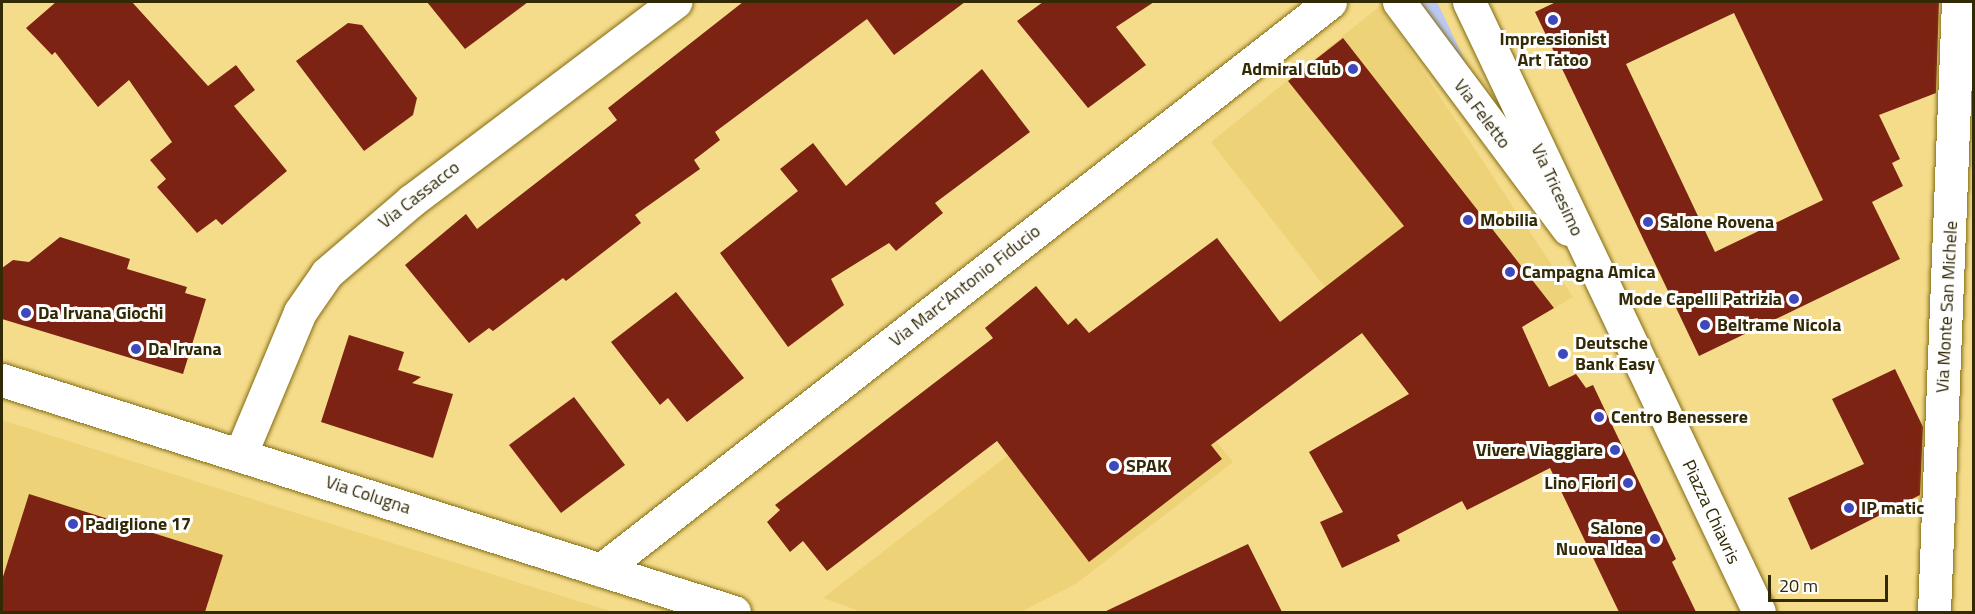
<!DOCTYPE html>
<style>
body{margin:0}
#map{position:relative;width:1975px;height:614px;overflow:hidden;background:#f5dc8b;font-family:"Titillium Web",sans-serif}
div>[style]{position:absolute}
.built>*{inset:0;background:#eed278}
.green>*{inset:0;background:#bbc8f3}
.building>*{inset:0;background:#7c2313}
.roads{filter:drop-shadow(0 0 2px #836c12) drop-shadow(0 0 2px #836c12)}
.minor>*{height:33px;margin:-16.5px;padding:0 16.5px;transform-origin:16.5px;border-radius:16.5px;background:#fff}
.major>*{height:33px;margin:-16.5px;padding:0 16.5px;transform-origin:16.5px;border-radius:16.5px;background:#fff}
.dots>*{width:16px;height:16px;translate:-50% -50%;box-sizing:border-box;border:3px solid #fefefe;border-radius:50%}
span{translate:-50% -50%;white-space:nowrap;text-align:center;line-height:1.15;-webkit-text-stroke:6px #fefefe;paint-order:stroke}
.poi-label{font-size:18px;color:#322905;font-weight:700}
.right{translate:-100% -50%;text-align:right}
.left{translate:0 -50%;text-align:left}
.street-label{font-size:18px;color:#322905}
.frame{position:absolute;inset:0;border:3px solid #322905;pointer-events:none}
.scale{position:absolute;left:1768px;top:575px;width:120px;height:27px;box-sizing:border-box;border:3px solid #322905;border-top:0;padding-left:8px;font-size:18px;line-height:21px;white-space:nowrap;color:#322905;-webkit-text-stroke:4px #fefefe;paint-order:stroke}
</style>
<div id="map">
<div class="built">
<i style="clip-path:polygon(1380px 6px,1573px 297px,1515px 331px,1402px 385px,1211px 142px)"></i>
<i style="clip-path:polygon(1143px 351px,1233px 462px,1077px 583px,1021px 612px,862px 612px,823px 598px)"></i>
<i style="clip-path:polygon(2px 420px,293px 512px,613px 612px,2px 612px)"></i>
</div>
<div class="green">
<i style="clip-path:polygon(1419px 2px,1437px 2px,1469px 69px)"></i>
</div>
<div class="building">
<i style="clip-path:polygon(56px 2px,132px 2px,208px 86px,236px 65px,255px 90px,234px 106px,287px 171px,222px 225px,216px 219px,197px 233px,157px 187px,166px 179px,150px 160px,172px 142px,129px 80px,98px 107px,55px 52px,52px 55px,26px 28px)"></i>
<i style="clip-path:polygon(427px 2px,528px 2px,465px 49px)"></i>
<i style="clip-path:polygon(743px 2px,965px 2px,894px 55px,867px 19px,715px 132px,720px 140px,694px 160px,700px 169px,635px 215px,641px 223px,566px 281px,563px 278px,493px 331px,489px 328px,469px 343px,405px 265px,466px 214px,477px 229px,617px 120px,608px 108px)"></i>
<i style="clip-path:polygon(1043px 2px,1154px 2px,1116px 27px,1146px 65px,1088px 108px,1017px 21px)"></i>
<i style="clip-path:polygon(evenodd,1556px 2px,1939px 2px,1936px 93px,1879px 115px,1900px 159px,1892px 163px,1903px 186px,1872px 202px,1900px 259px,1699px 356px,1535px 12px,1556px 2px,1734px 13px,1823px 200px,1715px 252px,1626px 64px,1734px 13px)"></i>
<i style="clip-path:polygon(348px 23px,362px 25px,417px 98px,413px 115px,364px 151px,296px 61px)"></i>
<i style="clip-path:polygon(1343px 38px,1554px 308px,1522px 327px,1549px 387px,1576px 374px,1586px 388px,1593px 385px,1676px 559px,1672px 562px,1696px 612px,1619px 612px,1550px 468px,1467px 510px,1462px 501px,1397px 535px,1400px 541px,1342px 568px,1320px 522px,1343px 512px,1309px 452px,1409px 394px,1362px 333px,1211px 445px,1222px 459px,1089px 562px,997px 441px,827px 571px,803px 541px,790px 552px,767px 522px,780px 510px,775px 505px,993px 338px,985px 328px,1036px 286px,1068px 325px,1076px 318px,1089px 333px,1217px 238px,1280px 322px,1404px 226px,1288px 81px)"></i>
<i style="clip-path:polygon(982px 69px,1030px 132px,935px 203px,943px 213px,896px 251px,889px 243px,831px 279px,844px 305px,788px 347px,720px 253px,798px 191px,780px 169px,813px 143px,846px 186px)"></i>
<i style="clip-path:polygon(60px 237px,130px 259px,127px 269px,187px 287px,185px 293px,206px 299px,183px 374px,2px 319px,2px 268px,13px 260px,29px 262px)"></i>
<i style="clip-path:polygon(676px 292px,744px 378px,687px 422px,668px 398px,660px 405px,611px 342px)"></i>
<i style="clip-path:polygon(349px 335px,404px 352px,398px 370px,421px 377px,412px 383px,453px 394px,433px 458px,321px 422px)"></i>
<i style="clip-path:polygon(1895px 369px,1923px 427px,1920px 495px,1811px 550px,1788px 498px,1864px 464px,1832px 399px)"></i>
<i style="clip-path:polygon(574px 397px,625px 465px,561px 513px,509px 445px)"></i>
<i style="clip-path:polygon(29px 494px,223px 555px,205px 612px,2px 612px,2px 580px)"></i>
<i style="clip-path:polygon(1248px 544px,1282px 612px,1104px 612px)"></i>
</div>
<div class="roads">
<div class="minor">
<i style="left:1399px;top:2px;width:283px;rotate:53.3deg"></i>
<i style="left:2px;top:380px;width:768px;rotate:17.59deg"></i>
<i style="left:241px;top:453px;width:153px;rotate:-67.3deg"></i>
<i style="left:300px;top:312px;width:47px;rotate:-55.3deg"></i>
<i style="left:327px;top:273px;width:111px;rotate:-40.6deg"></i>
<i style="left:411px;top:201px;width:331px;rotate:-37deg"></i>
<i style="left:601px;top:570px;width:924px;rotate:-37.92deg"></i>
<i style="left:1934px;top:612px;width:610px;rotate:-87.75deg"></i>
</div>
<div class="major">
<i style="left:1469px;top:2px;width:675px;rotate:64.57deg"></i>
</div>
</div>
<div class="dots">
<i style="left:1553px;top:20px;background:#3d49bd"></i>
<i style="left:1353px;top:69px;background:#3d49bd"></i>
<i style="left:1468px;top:220px;background:#3d49bd"></i>
<i style="left:1648px;top:222px;background:#3d49bd"></i>
<i style="left:1510px;top:272px;background:#3d49bd"></i>
<i style="left:1794px;top:299px;background:#3d49bd"></i>
<i style="left:26px;top:313px;background:#3d49bd"></i>
<i style="left:1705px;top:325px;background:#3d49bd"></i>
<i style="left:136px;top:349px;background:#3d49bd"></i>
<i style="left:1563px;top:354px;background:#3d49bd"></i>
<i style="left:1599px;top:417px;background:#3d49bd"></i>
<i style="left:1615px;top:450px;background:#3d49bd"></i>
<i style="left:1114px;top:466px;background:#3d49bd"></i>
<i style="left:1628px;top:483px;background:#3d49bd"></i>
<i style="left:1849px;top:508px;background:#3d49bd"></i>
<i style="left:73px;top:524px;background:#3d49bd"></i>
<i style="left:1655px;top:539px;background:#3d49bd"></i>
</div>
<div class="poi-label">
<span style="left:1553px;top:50px">Impressionist<br>Art Tatoo</span>
<span class="right" style="left:1341px;top:69px">Admiral Club</span>
<span class="left" style="left:1480px;top:220px">Mobilia</span>
<span class="left" style="left:1660px;top:222px">Salone Rovena</span>
<span class="left" style="left:1522px;top:272px">Campagna Amica</span>
<span class="right" style="left:1782px;top:299px">Mode Capelli Patrizia</span>
<span class="left" style="left:38px;top:313px">Da Irvana Giochi</span>
<span class="left" style="left:1717px;top:325px">Beltrame Nicola</span>
<span class="left" style="left:1575px;top:354px">Deutsche<br>Bank Easy</span>
<span class="left" style="left:148px;top:349px">Da Irvana</span>
<span class="left" style="left:1611px;top:417px">Centro Benessere</span>
<span class="right" style="left:1603px;top:450px">Vivere Viaggiare</span>
<span class="left" style="left:1126px;top:466px">SPAK</span>
<span class="right" style="left:1616px;top:483px">Lino Fiori</span>
<span class="left" style="left:1861px;top:508px">IP matic</span>
<span class="left" style="left:85px;top:524px">Padiglione 17</span>
<span class="right" style="left:1643px;top:539px">Salone<br>Nuova Idea</span>
</div>
<div class="street-label">
<span style="left:1482px;top:114px;rotate:53deg">Via Feletto</span>
<span style="left:1557px;top:190px;rotate:65deg">Via Tricesimo</span>
<span style="left:419px;top:195px;rotate:-38deg">Via Cassacco</span>
<span style="left:965px;top:286px;rotate:-38deg">Via Marc'Antonio Fiducio</span>
<span style="left:1947px;top:307px;rotate:-87deg">Via Monte San Michele</span>
<span style="left:368px;top:495px;rotate:18deg">Via Colugna</span>
<span style="left:1711px;top:512px;rotate:65deg">Piazza Chiavris</span>
</div>
<div class="frame"></div>
<div class="scale">20 m</div>
</div>
